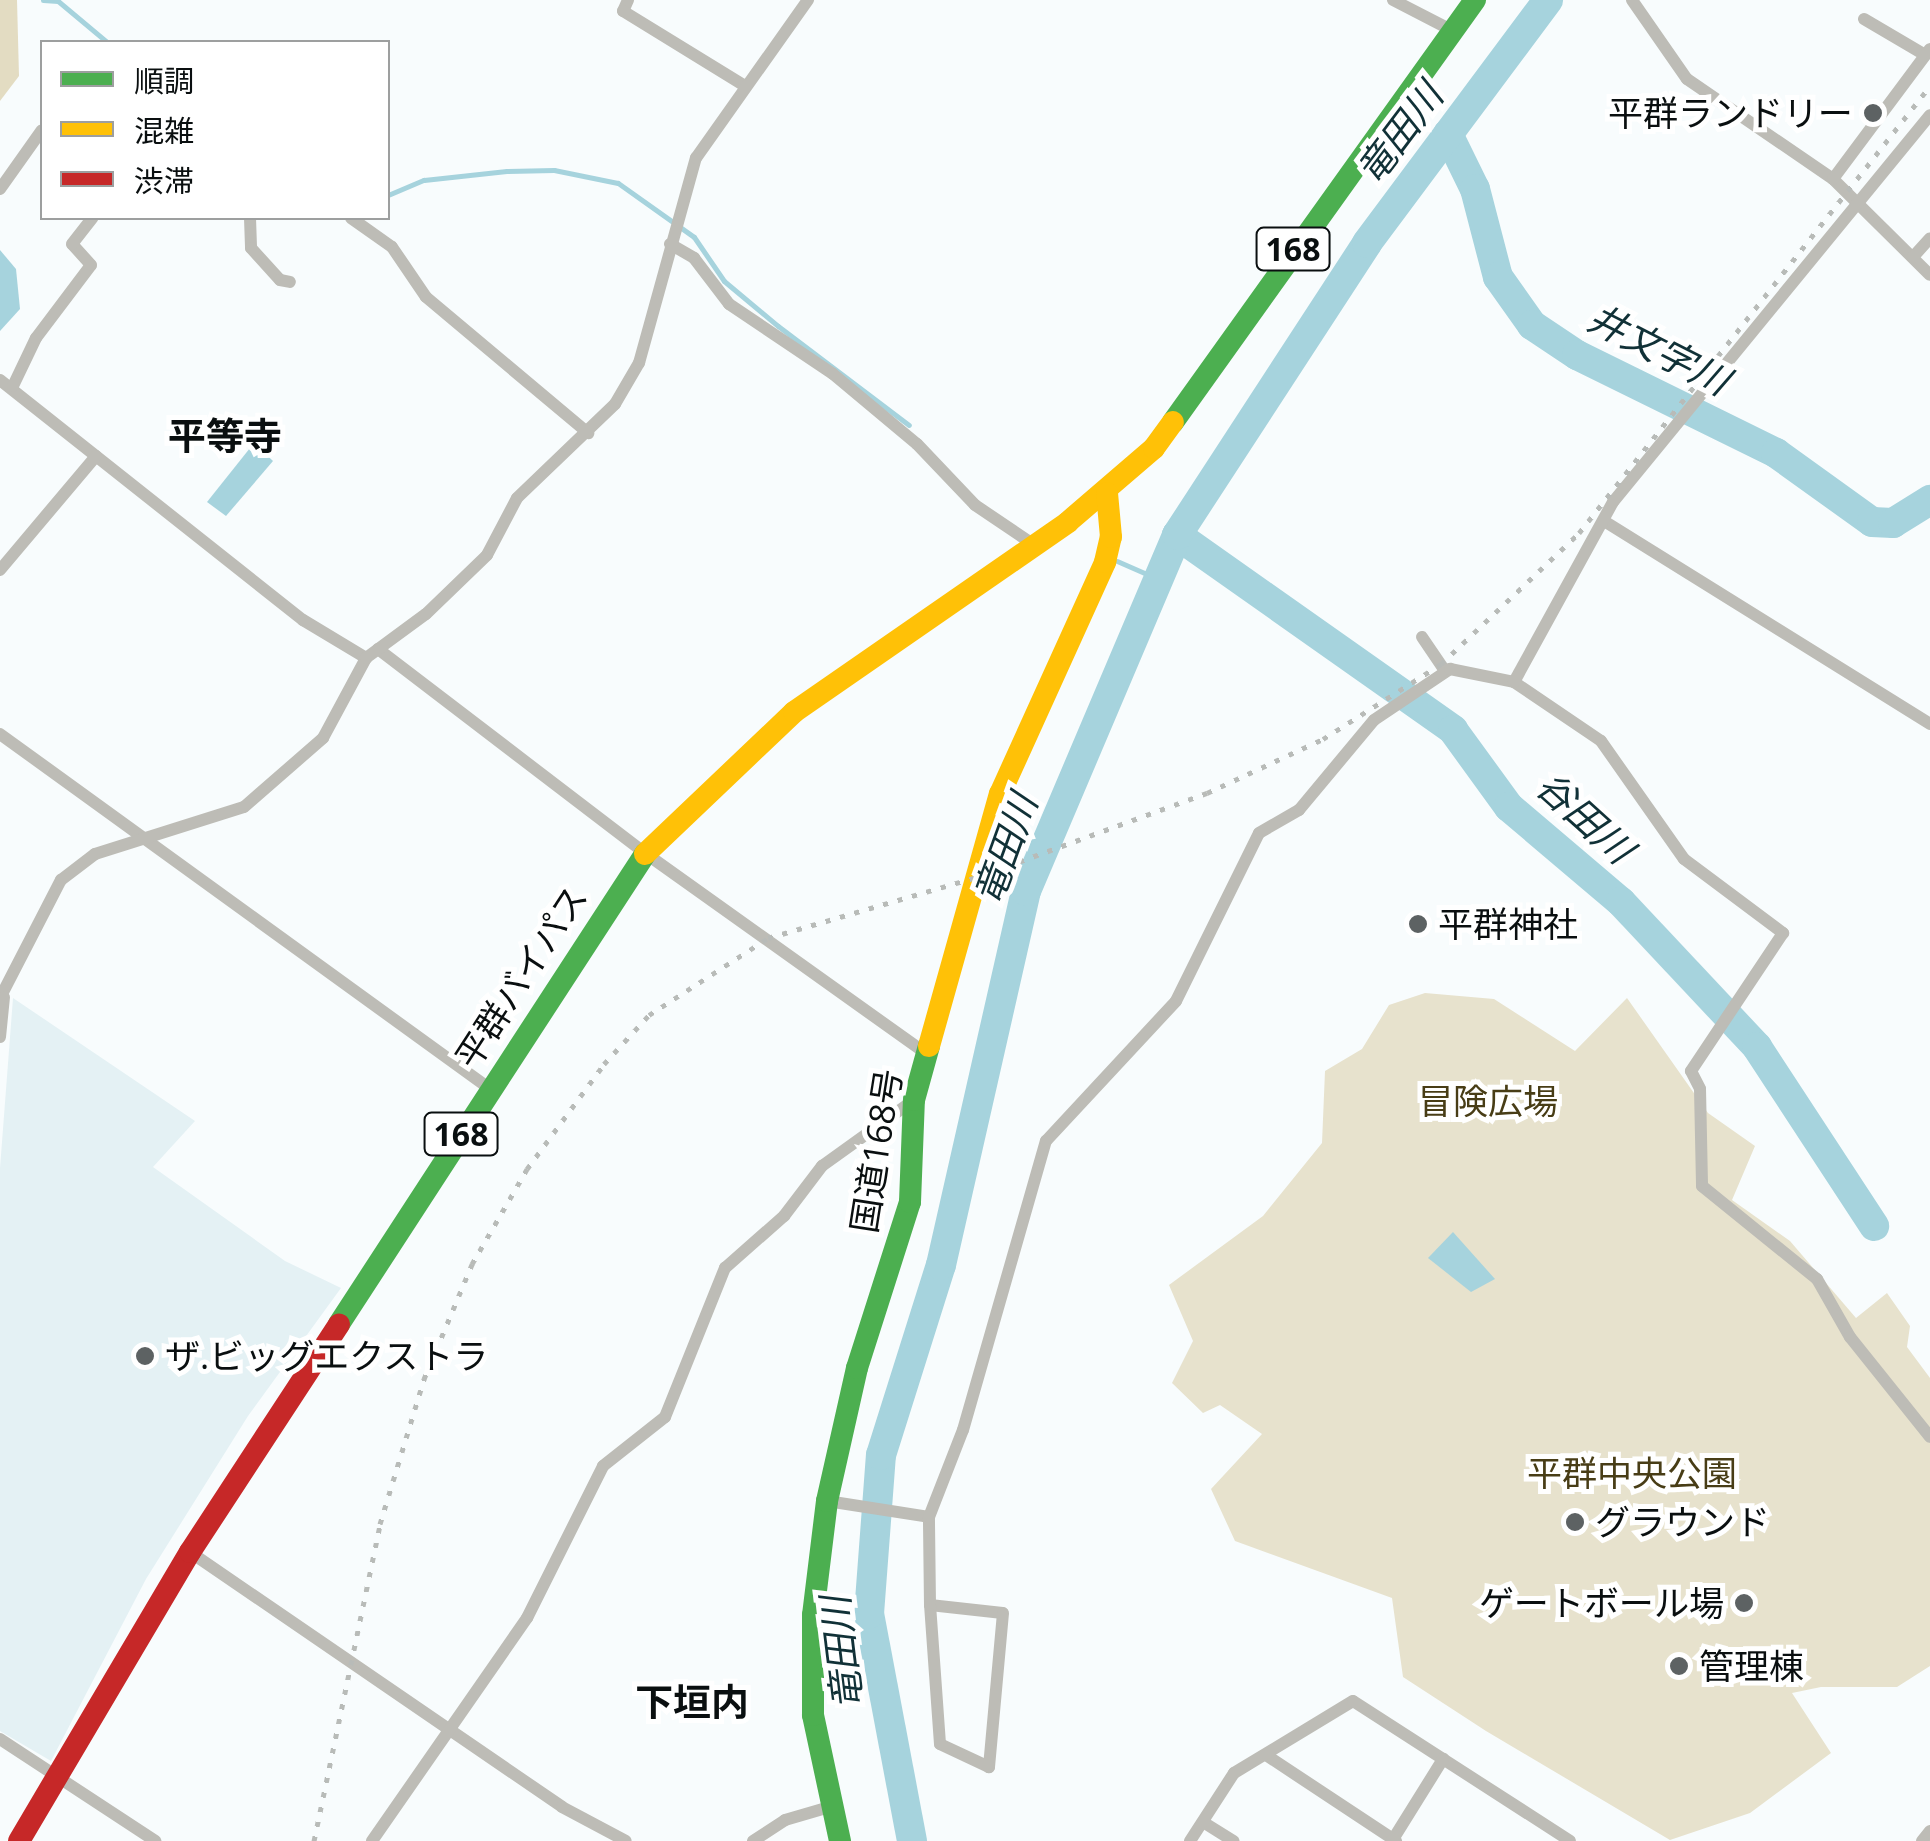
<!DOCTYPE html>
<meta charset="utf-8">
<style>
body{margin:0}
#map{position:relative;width:1930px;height:1841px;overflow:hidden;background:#f8fcfd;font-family:"Open Sans","Noto Sans JP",sans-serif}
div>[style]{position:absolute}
.built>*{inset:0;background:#e4f1f4}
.green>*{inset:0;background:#e7e2cd}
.forest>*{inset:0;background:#e3dcc2}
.water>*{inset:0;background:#a6d3dd}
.stream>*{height:5px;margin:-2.5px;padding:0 2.5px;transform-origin:2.5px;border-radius:2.5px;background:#a6d3dd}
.river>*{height:30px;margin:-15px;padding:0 15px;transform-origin:15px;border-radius:15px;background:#a6d3dd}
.street>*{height:12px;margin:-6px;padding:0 6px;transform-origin:6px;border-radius:6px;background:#bdbcb6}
.fast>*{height:22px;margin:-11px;padding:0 11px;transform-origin:11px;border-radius:11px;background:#4caf50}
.slow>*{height:22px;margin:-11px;padding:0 11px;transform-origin:11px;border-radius:11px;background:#ffc107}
.jam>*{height:22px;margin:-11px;padding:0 11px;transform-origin:11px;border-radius:11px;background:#c62828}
.rail>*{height:5px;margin-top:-2.5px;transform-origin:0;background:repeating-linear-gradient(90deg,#b8bbb8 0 5px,transparent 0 15px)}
.dots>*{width:28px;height:28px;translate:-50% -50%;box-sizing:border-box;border:5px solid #fff;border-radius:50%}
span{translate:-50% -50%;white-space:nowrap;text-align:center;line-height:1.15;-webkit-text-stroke:10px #fff;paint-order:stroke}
.shield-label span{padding:2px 8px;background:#fff;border:2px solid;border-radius:8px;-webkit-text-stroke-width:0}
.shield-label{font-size:32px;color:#0a0f10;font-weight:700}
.poi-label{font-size:35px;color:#0a0f10}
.right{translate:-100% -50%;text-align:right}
.left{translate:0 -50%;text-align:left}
.street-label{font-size:35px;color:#0a0f10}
.park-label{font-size:35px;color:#483d16}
.water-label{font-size:38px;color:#113137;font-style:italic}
.neighbourhood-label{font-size:38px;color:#0a0f10;font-weight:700}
.legend{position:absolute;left:40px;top:40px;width:350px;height:180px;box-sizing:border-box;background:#fff;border:2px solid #9d9f9f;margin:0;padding:12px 18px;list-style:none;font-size:30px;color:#0a0f10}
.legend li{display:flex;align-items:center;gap:20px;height:50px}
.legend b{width:50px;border:2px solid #9d9f9f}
</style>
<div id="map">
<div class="built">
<i style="clip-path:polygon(13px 998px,195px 1121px,153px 1167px,285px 1261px,341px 1288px,248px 1416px,146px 1579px,51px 1761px,0 1731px,0 1168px)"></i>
</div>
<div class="green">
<i style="clip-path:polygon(1425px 993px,1494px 999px,1575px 1051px,1627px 998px,1708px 1113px,1755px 1146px,1732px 1200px,1790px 1241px,1856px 1318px,1887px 1293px,1910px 1326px,1907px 1347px,1930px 1378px,1930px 1666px,1897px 1687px,1821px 1687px,1792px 1693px,1831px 1753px,1750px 1813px,1670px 1840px,1486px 1731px,1403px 1677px,1392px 1598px,1235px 1541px,1211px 1489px,1262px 1434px,1220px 1405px,1203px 1413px,1172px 1383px,1193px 1341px,1169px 1285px,1263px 1216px,1322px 1143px,1325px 1071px,1362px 1049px,1389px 1005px)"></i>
</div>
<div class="forest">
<i style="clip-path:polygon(0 0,17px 0,19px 76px,0 101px)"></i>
</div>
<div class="water">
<i style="clip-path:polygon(0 250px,16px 269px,20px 309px,0 331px)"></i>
<i style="clip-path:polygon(254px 443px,273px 461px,226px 516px,207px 502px)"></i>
<i style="clip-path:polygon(1453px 1232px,1495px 1279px,1471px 1292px,1428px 1258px)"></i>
</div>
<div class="stream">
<i style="left:43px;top:0;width:15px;rotate:4deg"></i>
<i style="left:58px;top:1px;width:64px;rotate:39.9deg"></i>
<i style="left:388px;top:195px;width:39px;rotate:-23deg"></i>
<i style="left:424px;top:180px;width:83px;rotate:-6.2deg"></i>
<i style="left:507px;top:171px;width:47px;rotate:-1.2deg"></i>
<i style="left:554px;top:170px;width:65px;rotate:11.5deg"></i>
<i style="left:618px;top:183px;width:93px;rotate:35.4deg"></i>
<i style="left:694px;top:237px;width:53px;rotate:55.7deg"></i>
<i style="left:724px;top:281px;width:70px;rotate:39.8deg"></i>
<i style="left:778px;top:326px;width:164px;rotate:37.1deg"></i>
<i style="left:1117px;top:561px;width:43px;rotate:23.6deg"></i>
</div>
<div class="river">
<i style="left:1448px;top:134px;width:61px;rotate:63.9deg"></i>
<i style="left:1475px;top:189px;width:91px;rotate:75.4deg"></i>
<i style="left:1498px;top:277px;width:59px;rotate:54.7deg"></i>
<i style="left:1532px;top:325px;width:54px;rotate:33.7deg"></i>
<i style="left:1577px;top:355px;width:222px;rotate:26.2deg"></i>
<i style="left:1776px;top:453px;width:118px;rotate:35.7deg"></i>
<i style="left:1872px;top:522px;width:21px;rotate:3deg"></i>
<i style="left:1893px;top:523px;width:44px;rotate:-31.9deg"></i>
<i style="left:1177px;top:535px;width:338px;rotate:35.2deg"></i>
<i style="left:1453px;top:730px;width:95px;rotate:54deg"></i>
<i style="left:1509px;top:807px;width:147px;rotate:40.3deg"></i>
<i style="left:1621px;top:902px;width:199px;rotate:46.8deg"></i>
<i style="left:1757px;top:1047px;width:214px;rotate:56.8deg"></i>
<i style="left:912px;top:1841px;width:231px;rotate:-100.7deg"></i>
<i style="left:869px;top:1614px;width:159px;rotate:-85.7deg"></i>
<i style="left:881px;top:1455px;width:199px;rotate:-72.5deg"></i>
<i style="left:941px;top:1265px;width:384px;rotate:-77.2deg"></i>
<i style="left:1026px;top:891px;width:387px;rotate:-67deg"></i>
<i style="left:1177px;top:535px;width:348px;rotate:-56.9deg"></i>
<i style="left:1367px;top:243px;width:303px;rotate:-53.3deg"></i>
</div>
<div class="street">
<i style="left:628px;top:0;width:12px;rotate:114deg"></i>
<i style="left:623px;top:11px;width:143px;rotate:31.6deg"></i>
<i style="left:1393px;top:0;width:68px;rotate:27.3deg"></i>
<i style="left:1632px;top:0;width:96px;rotate:55.2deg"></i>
<i style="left:1687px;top:79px;width:177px;rotate:34.4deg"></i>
<i style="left:1833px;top:179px;width:136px;rotate:44.7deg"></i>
<i style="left:1864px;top:19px;width:71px;rotate:30.5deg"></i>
<i style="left:1833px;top:179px;width:162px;rotate:-53.3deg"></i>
<i style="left:0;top:189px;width:72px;rotate:-54.6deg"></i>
<i style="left:250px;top:218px;width:30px;rotate:88deg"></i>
<i style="left:251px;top:248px;width:43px;rotate:47.8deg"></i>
<i style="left:280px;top:280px;width:10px;rotate:11deg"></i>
<i style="left:351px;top:218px;width:50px;rotate:35.3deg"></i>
<i style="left:392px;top:247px;width:60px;rotate:55.8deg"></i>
<i style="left:426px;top:297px;width:212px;rotate:40deg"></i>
<i style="left:670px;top:244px;width:28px;rotate:30deg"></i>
<i style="left:694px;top:258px;width:58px;rotate:52.7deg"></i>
<i style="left:729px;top:304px;width:125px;rotate:33.9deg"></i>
<i style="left:833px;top:374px;width:109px;rotate:39.8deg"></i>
<i style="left:917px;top:444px;width:84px;rotate:46.4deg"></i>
<i style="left:975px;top:505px;width:71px;rotate:34.1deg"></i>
<i style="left:1913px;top:257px;width:25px;rotate:-48deg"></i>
<i style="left:0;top:380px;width:387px;rotate:38.4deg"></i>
<i style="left:303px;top:620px;width:74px;rotate:31.1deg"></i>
<i style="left:13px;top:386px;width:53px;rotate:-64.4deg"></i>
<i style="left:36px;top:338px;width:91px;rotate:-53deg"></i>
<i style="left:91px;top:265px;width:28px;rotate:-132deg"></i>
<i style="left:72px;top:244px;width:33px;rotate:-52deg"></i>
<i style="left:1604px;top:521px;width:384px;rotate:31.9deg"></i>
<i style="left:0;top:570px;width:149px;rotate:-49.9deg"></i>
<i style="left:1422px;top:637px;width:41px;rotate:55.9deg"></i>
<i style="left:378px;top:649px;width:336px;rotate:37.4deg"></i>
<i style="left:645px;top:853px;width:346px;rotate:35.5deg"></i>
<i style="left:1514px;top:682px;width:105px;rotate:34.1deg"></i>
<i style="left:1601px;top:741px;width:144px;rotate:54.9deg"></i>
<i style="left:1684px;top:859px;width:124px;rotate:36.8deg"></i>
<i style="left:1783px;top:933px;width:166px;rotate:123.7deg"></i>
<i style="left:1691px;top:1071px;width:20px;rotate:63deg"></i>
<i style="left:1700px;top:1089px;width:97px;rotate:88.8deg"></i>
<i style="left:1702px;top:1186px;width:148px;rotate:39deg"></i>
<i style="left:1817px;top:1279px;width:67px;rotate:60.4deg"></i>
<i style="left:1850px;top:1337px;width:128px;rotate:51.3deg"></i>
<i style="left:0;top:734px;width:605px;rotate:35.92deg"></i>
<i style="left:0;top:998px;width:133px;rotate:-62.7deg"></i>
<i style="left:61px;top:880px;width:43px;rotate:-37.4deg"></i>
<i style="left:95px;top:854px;width:156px;rotate:-17.5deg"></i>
<i style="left:244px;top:807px;width:105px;rotate:-41.1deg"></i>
<i style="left:323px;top:738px;width:91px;rotate:-61.7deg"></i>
<i style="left:366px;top:658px;width:74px;rotate:-36.3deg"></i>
<i style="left:426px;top:614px;width:85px;rotate:-44deg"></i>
<i style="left:487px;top:555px;width:64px;rotate:-62.2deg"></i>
<i style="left:517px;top:498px;width:136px;rotate:-43.8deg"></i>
<i style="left:615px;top:404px;width:48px;rotate:-59.7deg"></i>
<i style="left:639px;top:363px;width:213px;rotate:-74.5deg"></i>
<i style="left:696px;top:158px;width:194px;rotate:-54.7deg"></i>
<i style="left:0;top:1037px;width:40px;rotate:-84.3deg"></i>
<i style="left:827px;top:1501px;width:103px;rotate:8.9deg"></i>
<i style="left:190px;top:1552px;width:451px;rotate:34.4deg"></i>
<i style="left:562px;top:1807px;width:72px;rotate:28deg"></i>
<i style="left:930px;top:1605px;width:73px;rotate:6.3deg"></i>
<i style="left:1003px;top:1613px;width:155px;rotate:95.2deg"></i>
<i style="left:989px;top:1767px;width:54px;rotate:-154.9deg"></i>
<i style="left:940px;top:1744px;width:139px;rotate:-94.1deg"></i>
<i style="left:930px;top:1605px;width:88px;rotate:-90.7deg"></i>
<i style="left:929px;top:1517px;width:93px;rotate:-68.7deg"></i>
<i style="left:963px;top:1430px;width:301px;rotate:-74deg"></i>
<i style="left:1046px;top:1141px;width:191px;rotate:-47.1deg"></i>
<i style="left:1176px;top:1001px;width:187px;rotate:-63.7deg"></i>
<i style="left:1259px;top:833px;width:46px;rotate:-29.9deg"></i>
<i style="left:1299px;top:810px;width:117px;rotate:-50.2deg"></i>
<i style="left:1374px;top:720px;width:92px;rotate:-33.9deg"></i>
<i style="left:1450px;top:669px;width:65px;rotate:11.5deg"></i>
<i style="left:1514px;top:682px;width:205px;rotate:-61.2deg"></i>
<i style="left:1613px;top:502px;width:500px;rotate:-50.68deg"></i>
<i style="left:0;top:1739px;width:186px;rotate:33.3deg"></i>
<i style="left:1266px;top:1755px;width:156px;rotate:33.5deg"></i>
<i style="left:1203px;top:1822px;width:36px;rotate:32deg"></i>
<i style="left:372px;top:1841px;width:272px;rotate:-55.2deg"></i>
<i style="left:527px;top:1618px;width:170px;rotate:-63.4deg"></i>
<i style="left:603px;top:1466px;width:79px;rotate:-38.3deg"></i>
<i style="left:665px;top:1417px;width:161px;rotate:-68.1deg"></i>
<i style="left:725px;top:1268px;width:79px;rotate:-41.4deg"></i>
<i style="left:784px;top:1216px;width:63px;rotate:-52.8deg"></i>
<i style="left:822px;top:1166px;width:113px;rotate:-35.7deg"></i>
<i style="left:753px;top:1841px;width:38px;rotate:-33deg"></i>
<i style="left:785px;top:1820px;width:50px;rotate:-16.3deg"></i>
<i style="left:1190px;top:1841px;width:81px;rotate:-57.1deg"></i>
<i style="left:1234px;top:1773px;width:139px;rotate:-31.2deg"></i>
<i style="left:1353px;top:1701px;width:258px;rotate:32.8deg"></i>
<i style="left:1392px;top:1841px;width:97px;rotate:-58.1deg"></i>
<i style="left:1922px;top:1841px;width:13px;rotate:-51deg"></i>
</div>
<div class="fast">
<i style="left:1173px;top:422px;width:519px;rotate:-54.41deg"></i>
<i style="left:339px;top:1324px;width:561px;rotate:-56.93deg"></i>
<i style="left:840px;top:1841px;width:129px;rotate:-102.1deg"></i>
<i style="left:813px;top:1715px;width:100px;rotate:-90deg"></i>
<i style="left:813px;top:1615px;width:115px;rotate:-83deg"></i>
<i style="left:827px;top:1501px;width:136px;rotate:-77.3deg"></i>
<i style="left:857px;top:1368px;width:174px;rotate:-72.3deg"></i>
<i style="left:910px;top:1202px;width:102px;rotate:-87.8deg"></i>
<i style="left:914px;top:1100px;width:56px;rotate:-74.5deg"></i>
</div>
<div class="slow">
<i style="left:645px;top:854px;width:206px;rotate:-43.6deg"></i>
<i style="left:794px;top:712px;width:333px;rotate:-34.7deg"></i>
<i style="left:1068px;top:522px;width:113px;rotate:-40.7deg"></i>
<i style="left:1154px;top:448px;width:32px;rotate:-54deg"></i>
<i style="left:929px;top:1046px;width:262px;rotate:-74.3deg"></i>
<i style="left:1000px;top:794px;width:255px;rotate:-65.6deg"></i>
<i style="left:1105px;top:562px;width:26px;rotate:-77deg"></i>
<i style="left:1111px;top:537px;width:44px;rotate:-95.2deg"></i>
</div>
<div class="jam">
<i style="left:19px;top:1841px;width:336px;rotate:-59.4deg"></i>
<i style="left:190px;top:1552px;width:272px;rotate:-56.8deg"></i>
</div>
<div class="rail">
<i style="left:314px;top:1841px;width:324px;rotate:-78.2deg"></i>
<i style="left:380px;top:1524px;width:152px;rotate:-73.1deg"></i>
<i style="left:424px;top:1379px;width:125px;rotate:-67.3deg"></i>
<i style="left:472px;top:1264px;width:110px;rotate:-59.9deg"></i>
<i style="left:527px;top:1169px;width:130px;rotate:-53.7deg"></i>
<i style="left:604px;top:1064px;width:67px;rotate:-47.4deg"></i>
<i style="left:649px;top:1015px;width:142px;rotate:-32.9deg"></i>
<i style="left:768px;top:938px;width:218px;rotate:-16.3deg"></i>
<i style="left:977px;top:877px;width:245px;rotate:-20.1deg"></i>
<i style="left:1207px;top:793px;width:128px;rotate:-25deg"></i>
<i style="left:1323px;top:739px;width:140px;rotate:-32.4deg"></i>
<i style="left:1441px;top:664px;width:190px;rotate:-43.5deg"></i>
<i style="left:1579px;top:533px;width:568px;rotate:-51.86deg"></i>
</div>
<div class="dots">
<i style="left:1873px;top:113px;background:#5d6263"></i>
<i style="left:1418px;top:924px;background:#5d6263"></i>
<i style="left:145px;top:1356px;background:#5d6263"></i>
<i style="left:1575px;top:1522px;background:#5d6263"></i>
<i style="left:1744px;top:1603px;background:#5d6263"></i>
<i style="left:1679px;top:1666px;background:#5d6263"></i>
</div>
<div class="shield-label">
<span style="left:1293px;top:249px">168</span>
<span style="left:461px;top:1134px">168</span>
</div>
<div class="poi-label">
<span class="right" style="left:1853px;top:113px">平群ランドリー</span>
<span class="left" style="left:1438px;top:924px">平群神社</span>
<span class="left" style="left:165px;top:1356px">ザ.ビッグエクストラ</span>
<span class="left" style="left:1595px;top:1522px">グラウンド</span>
<span class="right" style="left:1724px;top:1603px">ゲートボール場</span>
<span class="left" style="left:1699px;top:1666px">管理棟</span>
</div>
<div class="street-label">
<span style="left:521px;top:977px;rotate:-57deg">平群バイパス</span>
<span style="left:876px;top:1151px;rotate:-81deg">国道168号</span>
</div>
<div class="park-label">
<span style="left:1488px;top:1101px">冒険広場</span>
<span style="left:1632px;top:1473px">平群中央公園</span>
</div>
<div class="water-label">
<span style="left:1399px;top:133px;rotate:-53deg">竜田川</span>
<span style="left:1659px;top:349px;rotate:27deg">井文字川</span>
<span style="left:1585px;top:817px;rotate:42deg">谷田川</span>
<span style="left:1005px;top:849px;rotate:-70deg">竜田川</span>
<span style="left:841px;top:1653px;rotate:-97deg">竜田川</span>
</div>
<div class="neighbourhood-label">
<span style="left:225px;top:436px">平等寺</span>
<span style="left:692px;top:1702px">下垣内</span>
</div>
<ul class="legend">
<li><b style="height:12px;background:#4caf50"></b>順調</li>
<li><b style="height:12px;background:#ffc107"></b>混雑</li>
<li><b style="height:12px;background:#c62828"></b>渋滞</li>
</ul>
</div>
